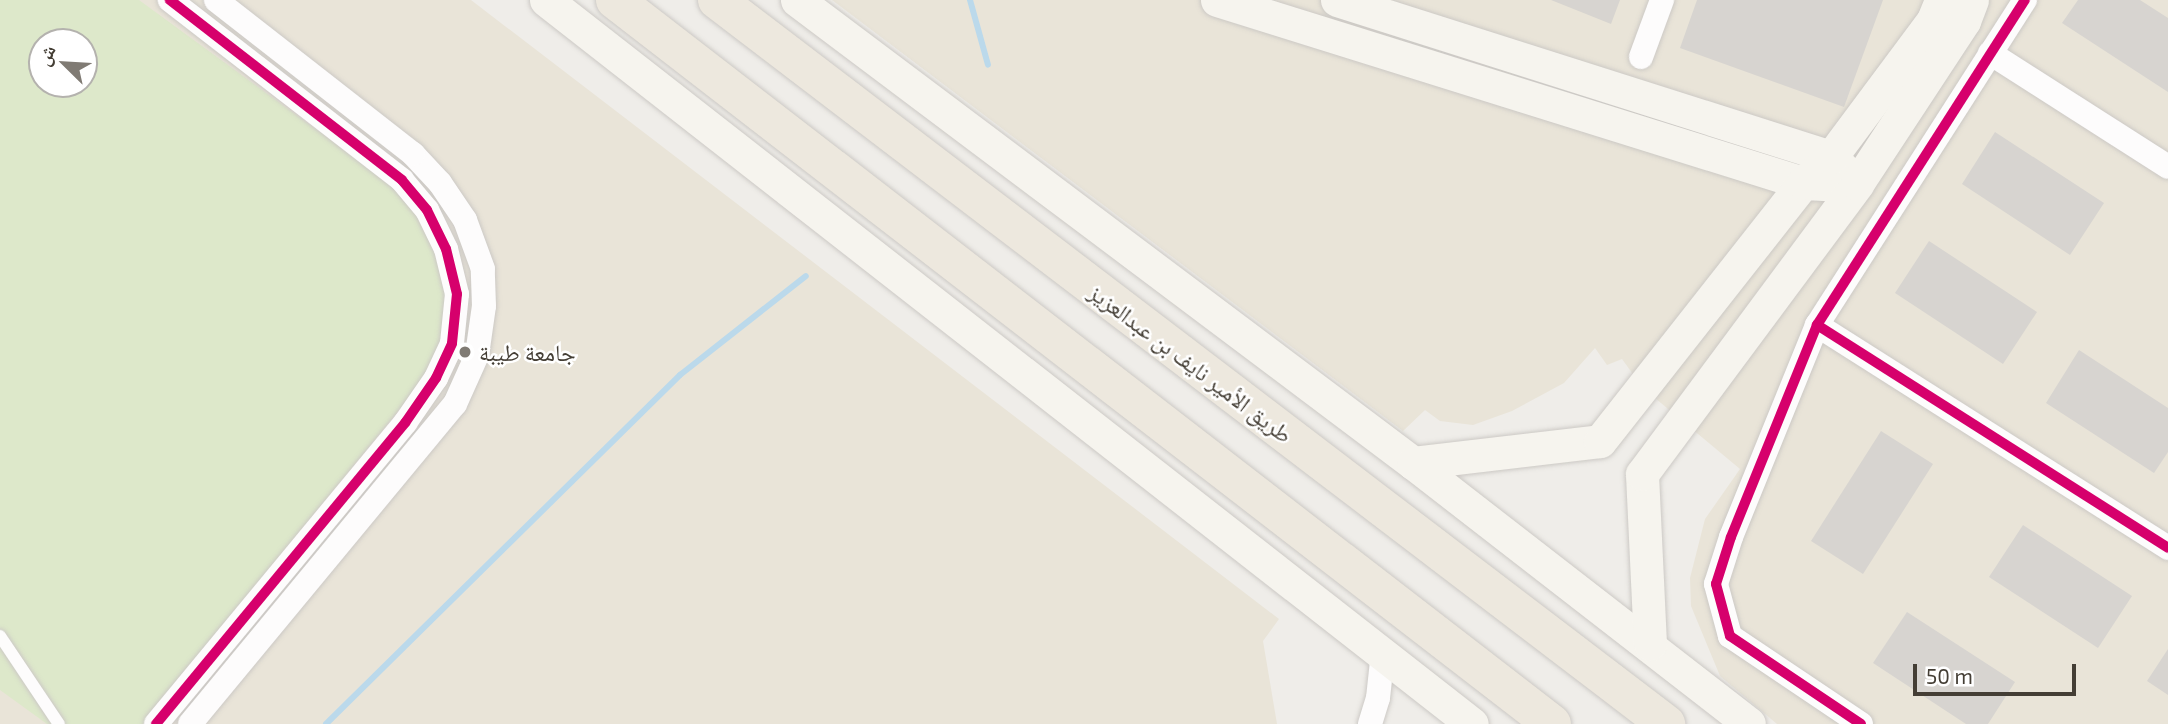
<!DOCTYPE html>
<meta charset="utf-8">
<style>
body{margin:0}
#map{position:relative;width:2168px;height:724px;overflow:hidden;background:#efede9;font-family:"Exo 2","Noto Naskh Arabic",sans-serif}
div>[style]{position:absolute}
.education>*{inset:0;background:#e9e4d8}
.green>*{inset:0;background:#dde8ca}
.stream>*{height:6px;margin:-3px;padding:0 3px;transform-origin:3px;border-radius:3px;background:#bbd9eb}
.building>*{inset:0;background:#d7d4d0}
.roads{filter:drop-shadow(0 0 2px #ccc9c5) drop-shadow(0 0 2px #ccc9c5)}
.service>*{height:12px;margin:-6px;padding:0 6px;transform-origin:6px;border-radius:6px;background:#fdfcfc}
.minor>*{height:24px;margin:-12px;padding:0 12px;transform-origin:12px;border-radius:12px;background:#fdfcfc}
.secondary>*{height:33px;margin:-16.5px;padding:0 16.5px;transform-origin:16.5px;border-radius:16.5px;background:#f6f4ee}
.trunk>*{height:38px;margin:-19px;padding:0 19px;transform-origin:19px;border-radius:19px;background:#ede8de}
.cycleway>*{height:10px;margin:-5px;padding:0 5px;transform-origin:5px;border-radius:5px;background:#d6006c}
.dots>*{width:19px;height:19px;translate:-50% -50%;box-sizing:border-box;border:4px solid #fff;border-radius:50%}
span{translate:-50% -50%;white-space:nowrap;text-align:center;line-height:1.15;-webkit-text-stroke:5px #fff;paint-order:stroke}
.poi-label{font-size:23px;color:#443e35}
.left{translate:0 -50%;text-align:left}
.street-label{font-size:23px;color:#443e35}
.north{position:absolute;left:28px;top:28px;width:70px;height:70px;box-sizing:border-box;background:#fff;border:2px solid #b4b2ae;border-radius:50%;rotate:294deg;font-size:19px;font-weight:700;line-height:28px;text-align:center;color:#443e35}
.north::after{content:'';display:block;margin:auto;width:24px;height:32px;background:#807b74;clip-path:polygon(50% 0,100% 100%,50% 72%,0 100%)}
.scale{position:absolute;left:1913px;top:664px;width:163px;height:32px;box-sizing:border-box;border:4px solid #443e35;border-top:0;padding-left:9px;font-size:21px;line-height:24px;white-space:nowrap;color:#443e35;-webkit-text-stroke:5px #fff;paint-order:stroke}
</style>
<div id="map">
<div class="education">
<i style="clip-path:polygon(evenodd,0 0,471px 0,1279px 619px,1263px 641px,1277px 724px,0 724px,0 0,42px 42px,84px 42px,84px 84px,42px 84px,42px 42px)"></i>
<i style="clip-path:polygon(832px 0,2168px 0,2168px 724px,1777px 724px,1720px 676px,1691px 606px,1690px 578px,1705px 519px,1740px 469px,1643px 388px,1622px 359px,1607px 365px,1595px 348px,1564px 383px,1512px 411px,1473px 425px,1440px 421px,1425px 410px,1403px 431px)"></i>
</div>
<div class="green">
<i style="clip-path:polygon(evenodd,0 0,139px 0,396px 188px,420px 216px,438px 250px,447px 301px,447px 336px,429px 373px,143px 724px,47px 724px,0 690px,0 0,42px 42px,84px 42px,84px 84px,42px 84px,42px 42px)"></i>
</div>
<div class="stream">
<i style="left:970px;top:0;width:67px;rotate:74.5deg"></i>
<i style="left:326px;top:724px;width:497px;rotate:-44.6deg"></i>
<i style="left:680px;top:375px;width:160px;rotate:-38.2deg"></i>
</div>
<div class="building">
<i style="clip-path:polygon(1551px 0,1620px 0,1611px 24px)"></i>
<i style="clip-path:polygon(1697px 0,1883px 0,1844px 107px,1680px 48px)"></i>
<i style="clip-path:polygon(2078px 0,2140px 0,2168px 18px,2168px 92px,2062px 23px)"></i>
<i style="clip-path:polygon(1995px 132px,2104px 203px,2070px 255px,1962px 184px)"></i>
<i style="clip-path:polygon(1929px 241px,2037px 312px,2003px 364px,1895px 293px)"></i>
<i style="clip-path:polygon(2079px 350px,2168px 408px,2168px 452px,2154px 473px,2046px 403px)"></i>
<i style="clip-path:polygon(1881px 431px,1933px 464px,1863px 574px,1811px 541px)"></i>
<i style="clip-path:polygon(2023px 525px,2132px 596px,2098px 648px,1989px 577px)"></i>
<i style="clip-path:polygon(1907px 612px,2015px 682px,1988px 724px,1966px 724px,1873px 663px)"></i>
<i style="clip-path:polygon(2168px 649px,2168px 695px,2147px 681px)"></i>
</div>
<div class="roads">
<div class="service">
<i style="left:0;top:636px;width:106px;rotate:56.2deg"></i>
</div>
<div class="minor">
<i style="left:1990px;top:53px;width:211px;rotate:32.6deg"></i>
<i style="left:1641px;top:57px;width:61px;rotate:-69.8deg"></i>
<i style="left:1817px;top:325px;width:416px;rotate:32.4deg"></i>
<i style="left:156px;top:724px;width:391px;rotate:-50.4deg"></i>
<i style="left:405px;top:423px;width:55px;rotate:-55.4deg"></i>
<i style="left:436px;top:378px;width:38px;rotate:-65deg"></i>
<i style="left:452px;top:343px;width:49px;rotate:-84.2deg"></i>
<i style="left:457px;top:294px;width:46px;rotate:-103.7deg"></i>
<i style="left:446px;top:249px;width:43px;rotate:-116deg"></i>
<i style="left:427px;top:210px;width:39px;rotate:-130deg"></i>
<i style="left:402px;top:180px;width:294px;rotate:-142.2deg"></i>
<i style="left:190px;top:724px;width:415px;rotate:-50.4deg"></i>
<i style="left:455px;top:404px;width:54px;rotate:-65.8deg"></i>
<i style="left:477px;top:355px;width:49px;rotate:-81.9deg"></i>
<i style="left:484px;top:306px;width:37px;rotate:-92deg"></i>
<i style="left:483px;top:269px;width:52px;rotate:-110.2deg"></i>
<i style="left:465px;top:220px;width:45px;rotate:-124deg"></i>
<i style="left:440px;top:183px;width:40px;rotate:-133deg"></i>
<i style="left:413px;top:154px;width:250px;rotate:-142deg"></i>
<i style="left:1370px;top:724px;width:27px;rotate:-73deg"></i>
<i style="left:1378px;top:698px;width:46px;rotate:-83.8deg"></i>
<i style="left:1861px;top:724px;width:158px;rotate:-146.1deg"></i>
<i style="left:1730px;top:636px;width:54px;rotate:-105.1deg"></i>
<i style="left:1716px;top:584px;width:49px;rotate:-72.3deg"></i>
<i style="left:1731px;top:537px;width:229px;rotate:-67.9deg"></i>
<i style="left:1817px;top:325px;width:386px;rotate:-57.4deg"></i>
</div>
<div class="secondary">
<i style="left:546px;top:0;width:1175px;rotate:38.02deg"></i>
<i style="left:797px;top:0;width:771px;rotate:36.93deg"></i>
<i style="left:1413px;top:463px;width:425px;rotate:37.8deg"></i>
<i style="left:1217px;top:0;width:614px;rotate:17.34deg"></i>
<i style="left:1803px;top:183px;width:21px;rotate:3deg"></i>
<i style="left:1337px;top:0;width:518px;rotate:17.63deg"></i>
<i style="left:1831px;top:157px;width:17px;rotate:45deg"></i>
<i style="left:1413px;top:463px;width:188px;rotate:-6.7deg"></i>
<i style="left:1600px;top:441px;width:328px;rotate:-51.8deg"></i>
<i style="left:1803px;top:183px;width:38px;rotate:-43deg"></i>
<i style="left:1831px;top:157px;width:171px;rotate:-53.3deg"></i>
<i style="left:1933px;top:20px;width:22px;rotate:-68deg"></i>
<i style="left:1650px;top:644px;width:170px;rotate:-92.7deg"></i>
<i style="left:1642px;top:474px;width:361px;rotate:-53.4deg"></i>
<i style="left:1857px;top:184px;width:195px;rotate:-56.7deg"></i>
<i style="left:1964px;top:21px;width:22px;rotate:-69deg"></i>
</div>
<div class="trunk">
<i style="left:615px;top:0;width:1184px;rotate:37.69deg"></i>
<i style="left:717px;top:0;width:1194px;rotate:37.34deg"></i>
</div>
</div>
<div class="cycleway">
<i style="left:1817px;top:325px;width:416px;rotate:32.4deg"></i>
<i style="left:156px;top:724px;width:391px;rotate:-50.4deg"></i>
<i style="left:405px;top:423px;width:55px;rotate:-55.4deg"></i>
<i style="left:436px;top:378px;width:38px;rotate:-65deg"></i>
<i style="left:452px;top:343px;width:49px;rotate:-84.2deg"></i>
<i style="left:457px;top:294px;width:46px;rotate:-103.7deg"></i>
<i style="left:446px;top:249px;width:43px;rotate:-116deg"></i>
<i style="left:427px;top:210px;width:39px;rotate:-130deg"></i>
<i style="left:402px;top:180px;width:294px;rotate:-142.2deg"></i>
<i style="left:1861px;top:724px;width:158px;rotate:-146.1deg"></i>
<i style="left:1730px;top:636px;width:54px;rotate:-105.1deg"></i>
<i style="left:1716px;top:584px;width:49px;rotate:-72.3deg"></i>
<i style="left:1731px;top:537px;width:229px;rotate:-67.9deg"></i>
<i style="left:1817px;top:325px;width:386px;rotate:-57.4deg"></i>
</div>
<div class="dots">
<i style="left:465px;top:352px;background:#807b74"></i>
</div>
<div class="poi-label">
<span class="left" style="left:479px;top:352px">جامعة طيبة</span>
</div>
<div class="street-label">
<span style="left:1191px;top:363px;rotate:37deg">طريق الأمير نايف بن عبدالعزيز</span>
</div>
<div class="north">ش</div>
<div class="scale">50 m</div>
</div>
